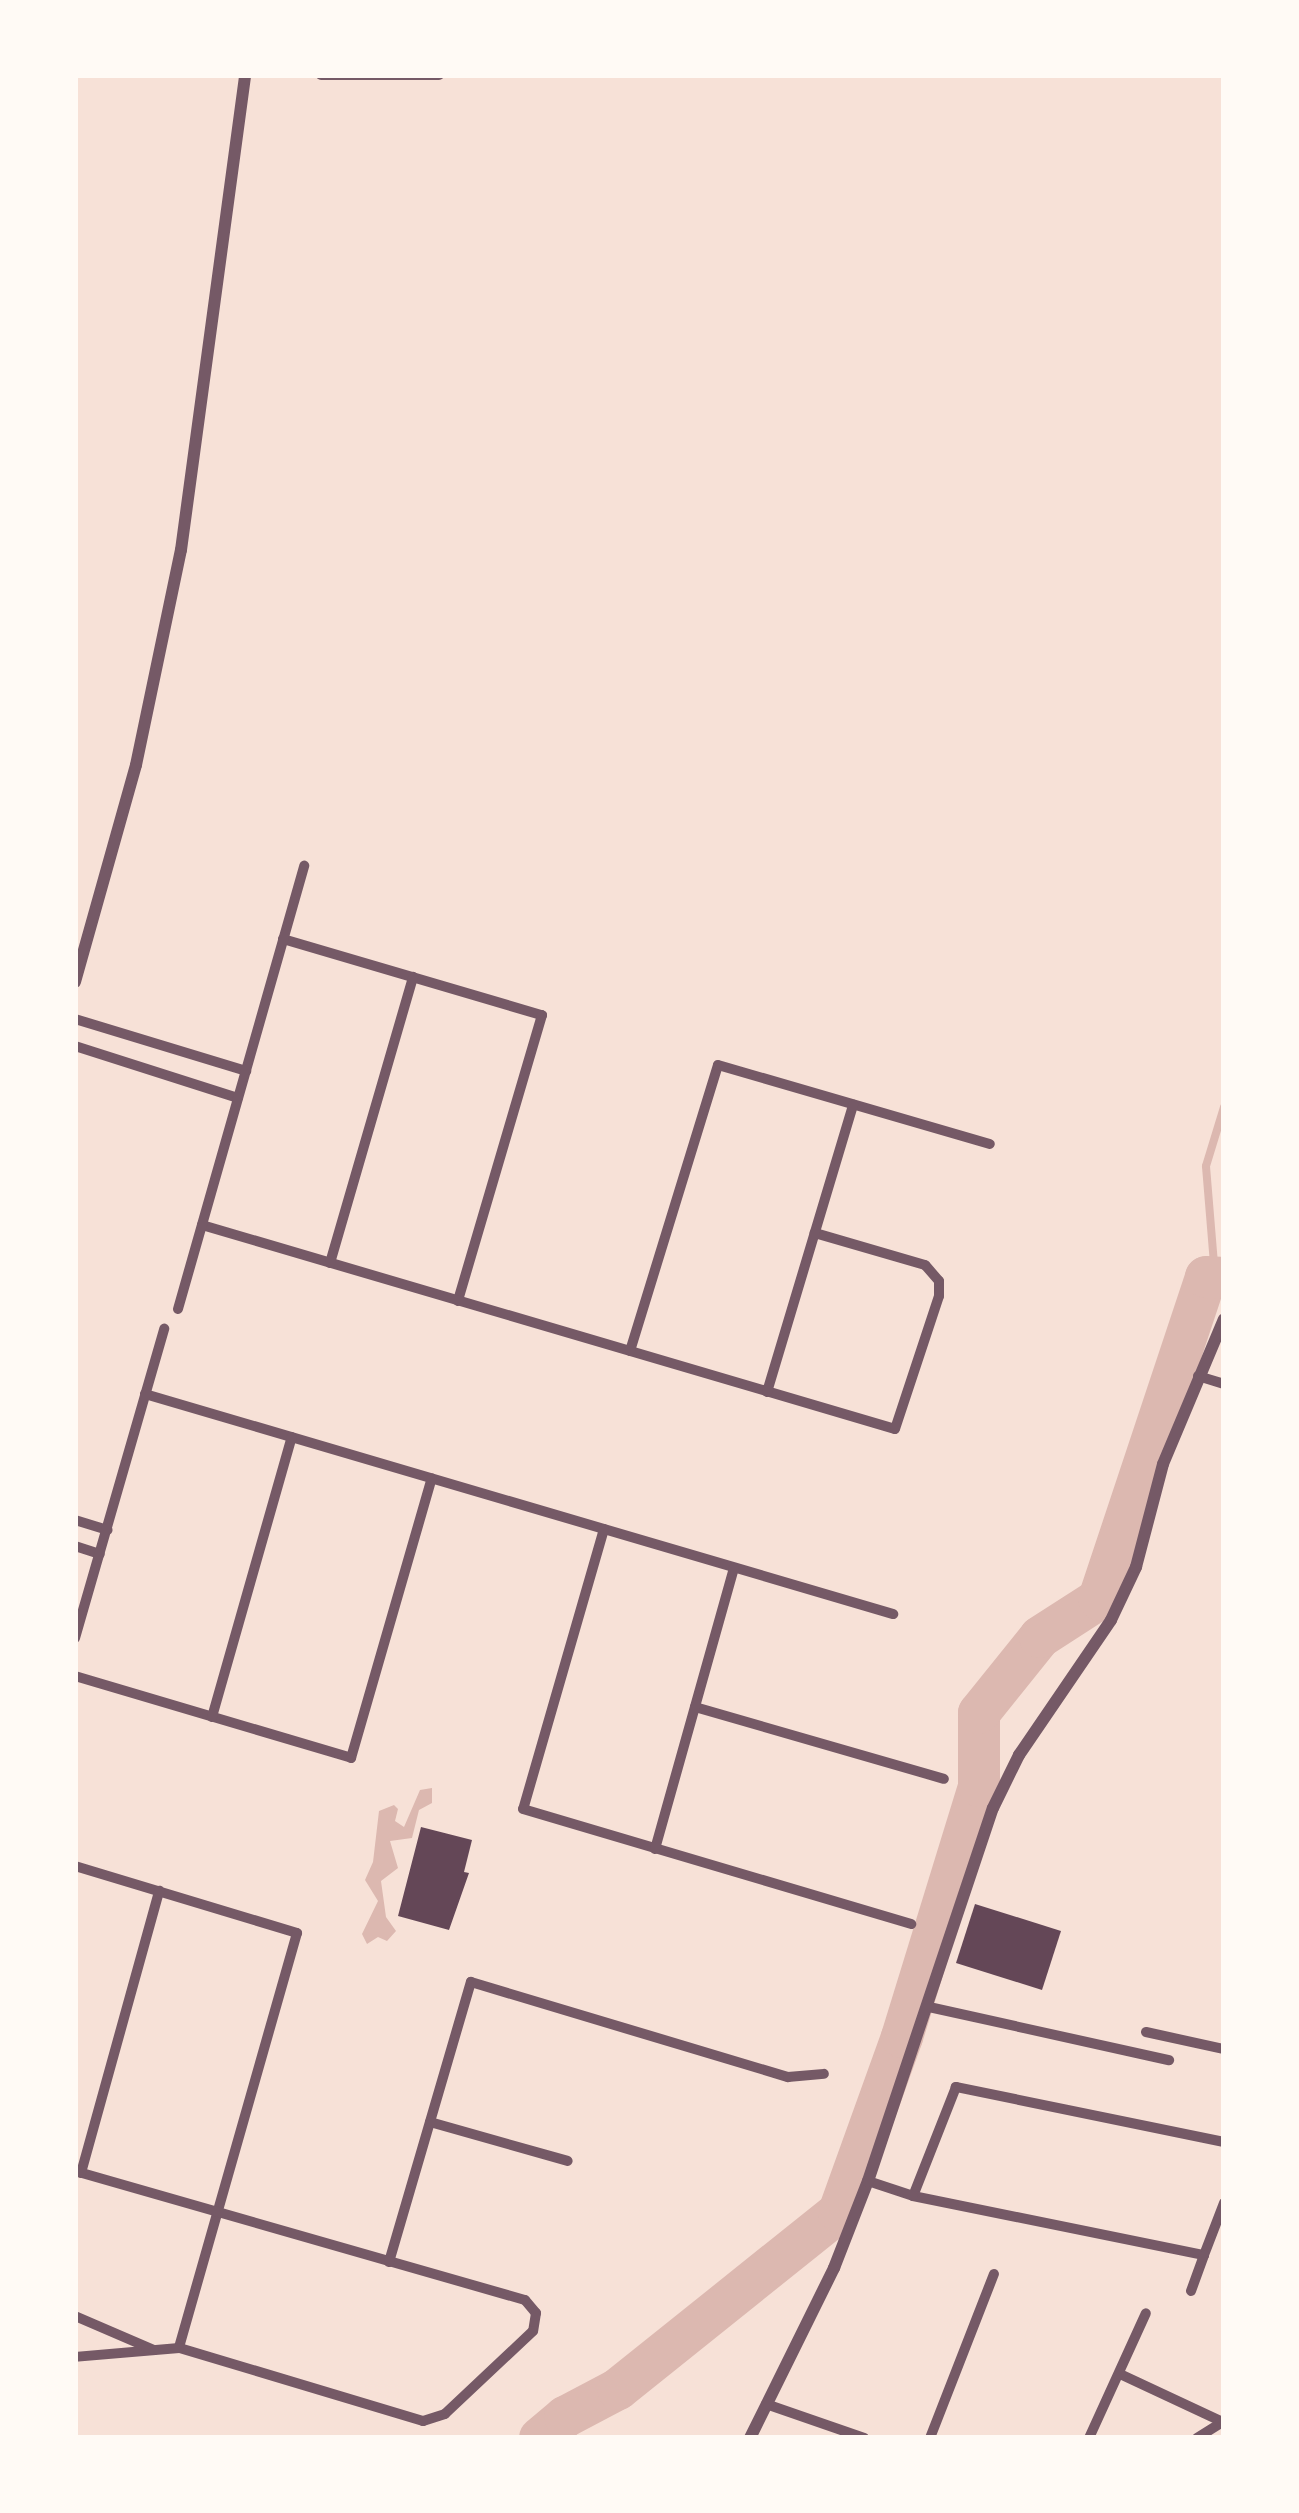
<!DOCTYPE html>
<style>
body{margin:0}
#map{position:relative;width:1299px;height:2513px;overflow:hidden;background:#f7e1d7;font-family:"Zilla Slab",serif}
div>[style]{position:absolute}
.water>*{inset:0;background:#dcb8b0}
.stream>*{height:8px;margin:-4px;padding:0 4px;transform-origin:4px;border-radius:4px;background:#dcb8b0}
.river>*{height:42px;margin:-21px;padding:0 21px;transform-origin:21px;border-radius:21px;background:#dcb8b0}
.building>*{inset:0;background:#644757}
.minor>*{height:10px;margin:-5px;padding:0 5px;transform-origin:5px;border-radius:5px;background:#755966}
.tertiary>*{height:12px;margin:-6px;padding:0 6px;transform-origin:6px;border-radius:6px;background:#755966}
span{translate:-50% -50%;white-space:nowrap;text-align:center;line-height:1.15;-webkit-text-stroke:10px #fffaf5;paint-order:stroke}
.frame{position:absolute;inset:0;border:78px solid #fffaf5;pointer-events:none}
</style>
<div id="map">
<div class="water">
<i style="clip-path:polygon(432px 1788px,432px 1803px,419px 1810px,412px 1838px,390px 1841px,398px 1868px,381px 1881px,386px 1917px,396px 1931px,387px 1941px,378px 1937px,367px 1944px,362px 1934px,378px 1901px,365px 1880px,373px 1862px,379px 1811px,394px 1805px,398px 1809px,395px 1821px,404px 1827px,420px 1790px)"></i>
</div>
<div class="stream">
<i style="left:1215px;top:1276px;width:110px;rotate:-94.7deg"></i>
<i style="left:1206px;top:1166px;width:62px;rotate:-73deg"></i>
</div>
<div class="river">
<i style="left:540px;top:2438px;width:33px;rotate:-40deg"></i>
<i style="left:565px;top:2417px;width:60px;rotate:-27.8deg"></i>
<i style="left:618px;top:2389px;width:283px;rotate:-38.7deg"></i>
<i style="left:839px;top:2212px;width:186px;rotate:-70.2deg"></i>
<i style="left:902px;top:2037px;width:263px;rotate:-72.9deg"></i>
<i style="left:979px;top:1786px;width:73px;rotate:-90deg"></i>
<i style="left:979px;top:1713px;width:97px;rotate:-51.2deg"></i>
<i style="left:1040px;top:1637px;width:70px;rotate:-32.8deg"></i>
<i style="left:1099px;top:1599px;width:339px;rotate:-71.6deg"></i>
<i style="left:1206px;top:1277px;width:18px;rotate:3deg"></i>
</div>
<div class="building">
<i style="clip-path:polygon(421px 1827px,472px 1840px,464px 1872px,469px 1873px,449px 1930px,398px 1916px)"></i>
<i style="clip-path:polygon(975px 1904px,1061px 1931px,1042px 1990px,956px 1963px)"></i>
</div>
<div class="minor">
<i style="left:321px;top:75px;width:118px"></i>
<i style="left:283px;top:939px;width:270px;rotate:16.4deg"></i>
<i style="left:542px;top:1015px;width:298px;rotate:106.4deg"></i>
<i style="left:75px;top:1019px;width:179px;rotate:16.9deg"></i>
<i style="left:75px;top:1046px;width:171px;rotate:17.7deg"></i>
<i style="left:202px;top:1225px;width:722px;rotate:16.4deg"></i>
<i style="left:895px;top:1429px;width:140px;rotate:-71.7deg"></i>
<i style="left:939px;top:1296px;width:15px;rotate:-90deg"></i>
<i style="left:939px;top:1281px;width:21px;rotate:-131deg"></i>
<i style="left:925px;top:1265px;width:115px;rotate:-163.8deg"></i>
<i style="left:330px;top:1263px;width:298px;rotate:-73.8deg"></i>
<i style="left:178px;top:1309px;width:461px;rotate:-74.1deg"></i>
<i style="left:630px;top:1351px;width:299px;rotate:-72.9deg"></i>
<i style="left:718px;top:1065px;width:283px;rotate:16.2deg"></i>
<i style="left:1198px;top:1376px;width:27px;rotate:17deg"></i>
<i style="left:767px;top:1392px;width:300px;rotate:-73.3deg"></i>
<i style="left:145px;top:1394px;width:780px;rotate:16.39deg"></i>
<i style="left:75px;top:1520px;width:34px;rotate:17deg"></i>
<i style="left:604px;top:1529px;width:291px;rotate:106.1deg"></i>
<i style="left:523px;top:1809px;width:405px;rotate:16.5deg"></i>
<i style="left:75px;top:1546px;width:26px;rotate:18deg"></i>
<i style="left:75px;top:1638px;width:322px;rotate:-73.9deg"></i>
<i style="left:75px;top:1676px;width:288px;rotate:16.5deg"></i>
<i style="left:351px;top:1758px;width:291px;rotate:-73.9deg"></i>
<i style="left:695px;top:1707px;width:259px;rotate:16.1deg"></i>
<i style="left:212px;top:1717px;width:291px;rotate:-74.1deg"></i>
<i style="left:655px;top:1849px;width:292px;rotate:-74.3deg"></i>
<i style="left:75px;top:1866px;width:232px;rotate:16.8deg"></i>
<i style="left:297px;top:1933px;width:431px;rotate:105.9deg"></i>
<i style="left:929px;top:2007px;width:246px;rotate:12.5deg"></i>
<i style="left:1146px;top:2032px;width:80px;rotate:12.3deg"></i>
<i style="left:430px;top:2122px;width:143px;rotate:15.8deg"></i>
<i style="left:1224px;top:2142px;width:274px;rotate:-168.4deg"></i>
<i style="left:956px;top:2087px;width:117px;rotate:111.5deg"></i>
<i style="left:913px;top:2196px;width:297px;rotate:11.5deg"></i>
<i style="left:1204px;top:2255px;width:56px;rotate:-69deg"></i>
<i style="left:75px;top:2171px;width:468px;rotate:16deg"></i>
<i style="left:525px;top:2300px;width:17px;rotate:50deg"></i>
<i style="left:536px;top:2313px;width:18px;rotate:99deg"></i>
<i style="left:533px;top:2331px;width:121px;rotate:136.7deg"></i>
<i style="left:445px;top:2414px;width:23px;rotate:162deg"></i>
<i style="left:423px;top:2421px;width:255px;rotate:-163.3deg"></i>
<i style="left:179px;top:2348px;width:104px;rotate:175.1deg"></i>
<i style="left:81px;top:2173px;width:293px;rotate:-74.5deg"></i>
<i style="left:868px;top:2181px;width:47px;rotate:18.4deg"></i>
<i style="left:389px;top:2262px;width:292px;rotate:-73.7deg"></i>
<i style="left:471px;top:1982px;width:331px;rotate:16.7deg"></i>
<i style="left:788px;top:2077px;width:36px;rotate:-5deg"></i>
<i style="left:1191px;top:2291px;width:38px;rotate:-70deg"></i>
<i style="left:75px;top:2316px;width:86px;rotate:23.3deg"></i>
<i style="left:1120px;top:2374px;width:114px;rotate:25deg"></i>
<i style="left:766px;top:2404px;width:104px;rotate:19.1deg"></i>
<i style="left:930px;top:2438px;width:176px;rotate:-68.7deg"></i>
<i style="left:1089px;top:2438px;width:137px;rotate:-65.5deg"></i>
<i style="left:1197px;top:2438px;width:32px;rotate:-32deg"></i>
</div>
<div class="tertiary">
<i style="left:75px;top:982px;width:225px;rotate:-74.3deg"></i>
<i style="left:136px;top:765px;width:220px;rotate:-78.2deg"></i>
<i style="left:181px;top:550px;width:479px;rotate:-82.3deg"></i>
<i style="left:750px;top:2438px;width:190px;rotate:-63.7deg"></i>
<i style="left:834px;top:2268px;width:93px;rotate:-68.7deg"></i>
<i style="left:868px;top:2181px;width:393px;rotate:-71.5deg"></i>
<i style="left:993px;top:1808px;width:59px;rotate:-63.9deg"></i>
<i style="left:1019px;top:1755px;width:163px;rotate:-55.7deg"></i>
<i style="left:1111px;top:1620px;width:59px;rotate:-64.7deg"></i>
<i style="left:1136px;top:1567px;width:106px;rotate:-75.3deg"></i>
<i style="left:1163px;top:1464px;width:157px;rotate:-67.2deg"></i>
</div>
<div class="frame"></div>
</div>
